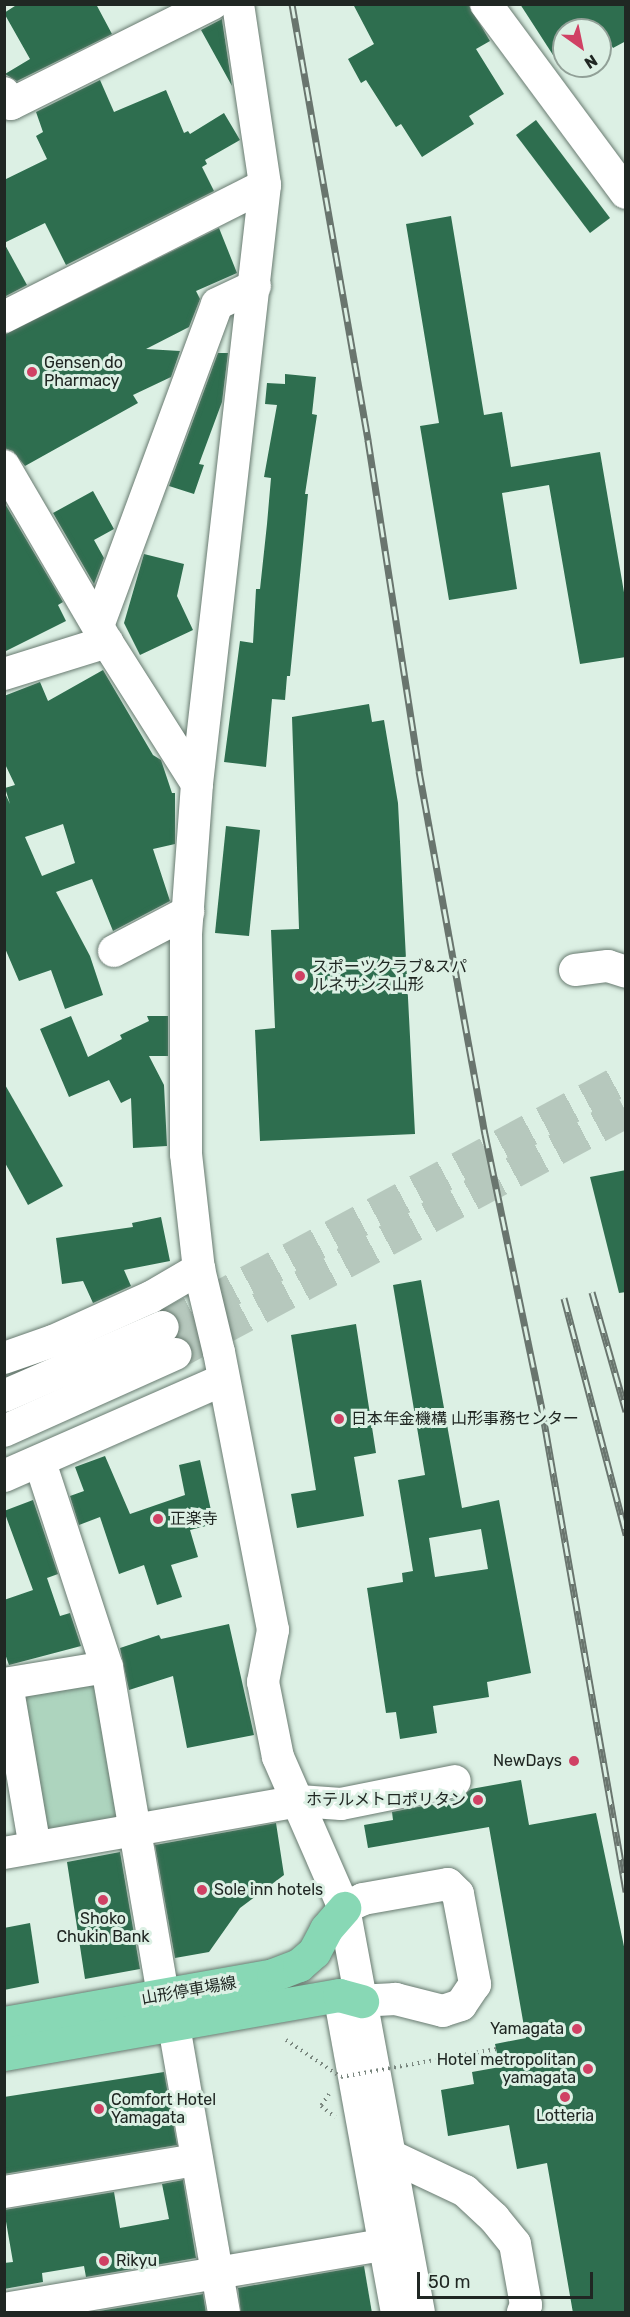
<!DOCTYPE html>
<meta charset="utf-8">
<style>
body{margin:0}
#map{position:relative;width:630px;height:2317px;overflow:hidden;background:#dcf0e4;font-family:Rubik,"Noto Sans JP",sans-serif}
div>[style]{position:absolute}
.green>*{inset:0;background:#add4be}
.building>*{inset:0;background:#2e6e4f}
.minor-tunnel>*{height:32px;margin-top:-16px;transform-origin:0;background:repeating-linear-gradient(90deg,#b6c8bd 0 32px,transparent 0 48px)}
.path>*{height:4px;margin-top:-2px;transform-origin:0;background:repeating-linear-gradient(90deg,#7a877f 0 1.5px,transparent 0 6px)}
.roads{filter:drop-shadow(0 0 2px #697b71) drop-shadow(0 0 2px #697b71)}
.minor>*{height:32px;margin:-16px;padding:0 16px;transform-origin:16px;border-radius:16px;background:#fff}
.major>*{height:33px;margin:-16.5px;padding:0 16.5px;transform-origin:16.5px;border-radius:16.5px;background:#88d8b5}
.rail>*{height:7px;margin-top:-3.5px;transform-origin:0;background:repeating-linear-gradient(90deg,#dcf0e4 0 14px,#69756e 0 28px);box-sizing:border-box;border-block:2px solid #69756e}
.path-bridge>*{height:4px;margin-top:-2px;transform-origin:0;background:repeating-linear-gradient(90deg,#7a877f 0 1.5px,transparent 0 6px)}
.dots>*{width:16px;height:16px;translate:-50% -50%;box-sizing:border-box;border:3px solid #dcf0e4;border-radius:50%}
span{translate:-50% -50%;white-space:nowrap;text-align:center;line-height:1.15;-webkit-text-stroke:6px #dcf0e4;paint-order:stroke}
.poi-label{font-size:16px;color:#202723}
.left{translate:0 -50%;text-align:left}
.right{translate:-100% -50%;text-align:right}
.street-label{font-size:16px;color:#202723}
.frame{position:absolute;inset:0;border:6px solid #202723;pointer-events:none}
.north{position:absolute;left:552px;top:18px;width:60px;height:60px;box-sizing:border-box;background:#dcf0e4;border:2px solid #91a097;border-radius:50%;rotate:147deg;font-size:16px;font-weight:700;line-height:24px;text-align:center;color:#202723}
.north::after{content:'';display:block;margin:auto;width:21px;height:27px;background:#d04164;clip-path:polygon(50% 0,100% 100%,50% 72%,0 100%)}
.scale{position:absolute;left:417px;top:2272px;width:176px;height:27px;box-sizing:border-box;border:3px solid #202723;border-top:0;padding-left:8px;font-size:18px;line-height:21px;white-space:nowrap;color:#202723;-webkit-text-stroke:4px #dcf0e4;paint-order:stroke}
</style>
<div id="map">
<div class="green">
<i style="clip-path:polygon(91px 1682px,104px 1691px,124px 1812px,116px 1824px,41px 1836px,24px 1694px)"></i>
</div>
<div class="building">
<i style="clip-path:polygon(18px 4px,96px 4px,112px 34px,17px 81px,5px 74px,30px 59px,4px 13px)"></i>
<i style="clip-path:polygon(353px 4px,468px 4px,490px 41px,476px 49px,504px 94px,469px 116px,474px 124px,422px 157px,401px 124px,396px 127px,366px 80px,361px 83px,348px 59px,374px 44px)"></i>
<i style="clip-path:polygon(520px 4px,626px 4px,626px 41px,613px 48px,602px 30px,564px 30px,564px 47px,553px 55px)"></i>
<i style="clip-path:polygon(222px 19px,222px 20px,232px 86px,201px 30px)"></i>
<i style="clip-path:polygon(100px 80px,114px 112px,166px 90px,184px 133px,188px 131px,190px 134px,224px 113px,240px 140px,205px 160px,207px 164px,202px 167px,214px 191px,66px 265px,45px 223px,4px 243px,4px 180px,47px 159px,36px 136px,43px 132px,36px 112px)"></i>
<i style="clip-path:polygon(536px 120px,610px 218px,590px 233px,516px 135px)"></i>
<i style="clip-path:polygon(451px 216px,484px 415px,502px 412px,511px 467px,600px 452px,626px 604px,626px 657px,580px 664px,549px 485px,502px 493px,517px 589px,449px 600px,420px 426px,439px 423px,406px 224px)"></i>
<i style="clip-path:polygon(219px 228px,237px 273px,196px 291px,200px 299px,189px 327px,146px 349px,180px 351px,171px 377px,133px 395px,138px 403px,25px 466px,13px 451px,4px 448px,4px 335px)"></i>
<i style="clip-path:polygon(4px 243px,27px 285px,4px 297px)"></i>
<i style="clip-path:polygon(218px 353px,228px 353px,222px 402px,199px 464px,204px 465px,194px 494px,169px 486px)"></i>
<i style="clip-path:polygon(285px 374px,316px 377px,312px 414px,317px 415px,305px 494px,308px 494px,290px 676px,287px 676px,285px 700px,272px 699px,266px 767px,224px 762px,240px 641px,253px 643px,256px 589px,260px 589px,267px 524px,271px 478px,264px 477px,277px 405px,265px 404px,267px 383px,285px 384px)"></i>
<i style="clip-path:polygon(93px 491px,114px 529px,94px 540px,104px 558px,94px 584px,53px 513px)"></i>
<i style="clip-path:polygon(4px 502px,63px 602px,58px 605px,66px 621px,4px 652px)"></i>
<i style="clip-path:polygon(144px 554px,184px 564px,177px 596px,193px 630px,140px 655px,124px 623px)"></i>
<i style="clip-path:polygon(evenodd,103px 670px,153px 755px,161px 760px,172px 793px,175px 793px,175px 844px,153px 849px,170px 901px,113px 931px,92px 879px,56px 892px,90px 956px,103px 995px,65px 1009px,51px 970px,19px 981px,4px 946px,4px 791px,10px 804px,5px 788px,15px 785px,4px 762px,4px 696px,40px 682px,48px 701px,103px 670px,63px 824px,75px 863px,42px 876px,25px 837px,63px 824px)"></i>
<i style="clip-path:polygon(369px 704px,372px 722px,384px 720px,398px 803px,415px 1134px,260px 1141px,255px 1030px,275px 1028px,271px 930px,299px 929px,292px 717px)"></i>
<i style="clip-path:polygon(226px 826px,260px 830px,249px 936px,215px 933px)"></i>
<i style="clip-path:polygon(71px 1016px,88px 1057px,122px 1039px,120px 1035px,149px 1021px,147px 1016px,168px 1016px,168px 1056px,149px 1056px,164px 1085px,167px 1146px,133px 1148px,131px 1098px,121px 1103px,109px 1080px,69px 1097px,40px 1029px)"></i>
<i style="clip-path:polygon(4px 1083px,63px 1186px,28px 1205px,4px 1161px)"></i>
<i style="clip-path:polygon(626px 1170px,626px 1292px,619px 1293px,590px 1177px)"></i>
<i style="clip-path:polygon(161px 1217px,170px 1261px,124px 1270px,131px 1286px,93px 1303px,83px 1281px,62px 1284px,56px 1238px,133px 1227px,132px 1223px)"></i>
<i style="clip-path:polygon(evenodd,421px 1280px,462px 1508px,499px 1500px,531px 1673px,487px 1682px,489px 1697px,433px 1706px,437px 1733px,400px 1739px,396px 1712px,386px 1713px,367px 1588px,403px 1582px,402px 1573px,413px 1571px,398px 1480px,425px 1475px,393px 1285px,421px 1280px,481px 1529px,488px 1569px,435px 1577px,429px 1538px,481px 1529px)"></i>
<i style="clip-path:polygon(356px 1324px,376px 1453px,354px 1457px,364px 1516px,297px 1528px,291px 1494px,316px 1490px,291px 1335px)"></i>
<i style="clip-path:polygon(105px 1456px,130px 1514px,185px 1495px,179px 1465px,200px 1460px,214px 1524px,190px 1530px,198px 1557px,171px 1565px,182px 1597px,157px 1605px,144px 1565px,119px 1574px,100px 1517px,79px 1525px,70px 1496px,84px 1491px,75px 1467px)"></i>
<i style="clip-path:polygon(33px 1500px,58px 1574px,47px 1578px,60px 1616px,70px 1613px,81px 1646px,9px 1665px,4px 1651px,4px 1600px,33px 1590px,4px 1511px)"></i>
<i style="clip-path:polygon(229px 1624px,254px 1735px,187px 1748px,173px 1676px,129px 1690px,120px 1648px,159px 1635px,161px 1639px)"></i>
<i style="clip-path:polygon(521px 1780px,529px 1825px,596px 1813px,626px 1956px,626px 2313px,573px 2313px,547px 2163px,517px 2169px,509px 2125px,448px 2136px,441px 2090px,474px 2084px,472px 2072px,500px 2067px,495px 2044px,526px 2038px,489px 1827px,368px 1848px,364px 1825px,393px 1820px,392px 1812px,459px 1799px,471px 1789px)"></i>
<i style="clip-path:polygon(276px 1823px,284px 1875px,240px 1908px,209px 1952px,175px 1958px,155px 1845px)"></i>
<i style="clip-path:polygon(120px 1852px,140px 1969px,85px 1979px,67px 1862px)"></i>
<i style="clip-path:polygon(30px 1923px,39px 1983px,4px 1990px,4px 1928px)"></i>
<i style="clip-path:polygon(164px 2072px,177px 2145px,4px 2174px,4px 2097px)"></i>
<i style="clip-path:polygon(183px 2180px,196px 2258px,86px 2277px,84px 2266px,42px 2273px,43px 2282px,4px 2289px,4px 2263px,13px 2262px,4px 2210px,114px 2192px,120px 2228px,169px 2219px,162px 2184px)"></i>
<i style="clip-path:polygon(364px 2266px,372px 2313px,241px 2313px,238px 2288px)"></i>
<i style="clip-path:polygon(203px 2294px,206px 2313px,93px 2313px,93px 2312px)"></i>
</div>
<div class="minor-tunnel">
<i style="left:163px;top:1327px;width:526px;rotate:-28.27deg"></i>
<i style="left:175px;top:1354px;width:512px;rotate:-28.22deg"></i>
</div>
<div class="path">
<i style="left:329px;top:2094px;width:14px;rotate:124deg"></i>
<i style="left:321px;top:2106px;width:18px;rotate:38deg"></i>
</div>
<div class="roads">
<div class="minor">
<i style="left:238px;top:4px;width:183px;rotate:81.5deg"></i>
<i style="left:265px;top:185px;width:603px;rotate:96.48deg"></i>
<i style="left:197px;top:784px;width:151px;rotate:94.2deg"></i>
<i style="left:186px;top:935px;width:219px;rotate:90deg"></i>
<i style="left:186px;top:1154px;width:116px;rotate:83.6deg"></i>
<i style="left:199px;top:1269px;width:85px;rotate:76.5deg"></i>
<i style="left:219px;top:1352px;width:283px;rotate:79deg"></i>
<i style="left:273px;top:1630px;width:53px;rotate:100.9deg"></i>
<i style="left:263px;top:1682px;width:76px;rotate:78.7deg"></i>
<i style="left:278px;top:1757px;width:165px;rotate:66.4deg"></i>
<i style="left:344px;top:1908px;width:411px;rotate:79.5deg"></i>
<i style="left:486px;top:4px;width:235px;rotate:53.5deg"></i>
<i style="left:4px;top:93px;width:13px;rotate:58deg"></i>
<i style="left:11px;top:104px;width:225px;rotate:-26.5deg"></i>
<i style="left:4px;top:317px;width:292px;rotate:-26.8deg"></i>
<i style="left:4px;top:466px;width:204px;rotate:59.7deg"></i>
<i style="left:107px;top:642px;width:168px;rotate:57.6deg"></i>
<i style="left:98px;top:626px;width:343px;rotate:-69.7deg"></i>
<i style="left:217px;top:304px;width:42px;rotate:-25.3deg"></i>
<i style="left:4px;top:674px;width:108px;rotate:-17.3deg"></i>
<i style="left:114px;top:951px;width:84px;rotate:-27.8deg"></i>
<i style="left:575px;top:970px;width:33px;rotate:-7deg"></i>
<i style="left:608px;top:966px;width:19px;rotate:18deg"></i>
<i style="left:4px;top:1358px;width:52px;rotate:-19.1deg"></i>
<i style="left:53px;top:1341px;width:107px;rotate:-24.2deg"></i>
<i style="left:151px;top:1297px;width:56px;rotate:-30.3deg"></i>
<i style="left:4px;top:1396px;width:173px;rotate:-23.5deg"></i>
<i style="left:4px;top:1431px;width:188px;rotate:-24.2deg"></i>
<i style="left:4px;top:1476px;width:239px;rotate:-23.7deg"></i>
<i style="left:107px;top:1667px;width:334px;rotate:80.3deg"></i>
<i style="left:4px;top:1684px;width:104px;rotate:-9.4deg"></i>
<i style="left:107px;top:1667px;width:216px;rotate:-108.1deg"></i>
<i style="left:7px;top:1684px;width:165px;rotate:80.3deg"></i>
<i style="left:4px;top:1853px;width:300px;rotate:-10deg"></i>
<i style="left:299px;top:1801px;width:42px;rotate:4.1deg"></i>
<i style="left:341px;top:1804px;width:116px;rotate:-11.4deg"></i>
<i style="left:344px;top:1908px;width:21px;rotate:-25deg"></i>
<i style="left:363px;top:1899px;width:86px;rotate:-10deg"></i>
<i style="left:448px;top:1884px;width:14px;rotate:45deg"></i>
<i style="left:458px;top:1894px;width:92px;rotate:79.3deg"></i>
<i style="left:475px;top:1984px;width:25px;rotate:124deg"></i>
<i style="left:461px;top:2005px;width:19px;rotate:162deg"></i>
<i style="left:443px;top:2011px;width:49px;rotate:-165.7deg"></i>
<i style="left:396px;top:1999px;width:34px;rotate:177deg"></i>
<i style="left:341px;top:2005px;width:312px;rotate:79.7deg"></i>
<i style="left:174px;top:2026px;width:290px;rotate:80.1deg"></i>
<i style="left:391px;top:2156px;width:82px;rotate:25.3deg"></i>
<i style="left:465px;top:2191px;width:40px;rotate:43deg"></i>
<i style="left:494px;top:2218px;width:33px;rotate:51deg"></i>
<i style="left:515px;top:2244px;width:62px;rotate:79.8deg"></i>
<i style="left:526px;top:2305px;width:8px;rotate:113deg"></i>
<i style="left:4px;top:2192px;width:195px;rotate:-9.5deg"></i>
<i style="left:4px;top:2309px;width:384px;rotate:-9.6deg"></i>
</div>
<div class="major">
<i style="left:4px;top:2023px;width:273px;rotate:-10.1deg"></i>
<i style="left:273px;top:1975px;width:28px;rotate:-21deg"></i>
<i style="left:299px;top:1965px;width:20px;rotate:-41deg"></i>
<i style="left:314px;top:1952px;width:26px;rotate:-62deg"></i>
<i style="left:326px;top:1929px;width:28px;rotate:-49deg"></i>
<i style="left:4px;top:2054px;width:340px;rotate:-10deg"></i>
<i style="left:339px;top:1995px;width:24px;rotate:15deg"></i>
</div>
</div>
<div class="rail">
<i style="left:292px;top:4px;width:443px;rotate:80.1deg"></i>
<i style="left:368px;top:440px;width:335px;rotate:81.2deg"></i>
<i style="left:419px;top:771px;width:369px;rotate:79.7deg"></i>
<i style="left:485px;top:1134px;width:276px;rotate:78.3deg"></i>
<i style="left:541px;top:1404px;width:495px;rotate:80.1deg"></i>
<i style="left:592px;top:1292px;width:124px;rotate:74.1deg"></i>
<i style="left:564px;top:1298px;width:245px;rotate:75.3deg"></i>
</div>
<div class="path-bridge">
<i style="left:286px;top:2040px;width:66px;rotate:33.9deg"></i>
<i style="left:341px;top:2077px;width:158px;rotate:-10.2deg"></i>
</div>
<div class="dots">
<i style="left:32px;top:372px;background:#d04164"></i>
<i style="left:300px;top:976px;background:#d04164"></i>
<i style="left:339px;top:1419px;background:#d04164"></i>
<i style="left:158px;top:1519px;background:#d04164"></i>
<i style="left:574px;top:1761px;background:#d04164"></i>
<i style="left:478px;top:1800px;background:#d04164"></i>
<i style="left:202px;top:1890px;background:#d04164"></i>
<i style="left:103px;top:1900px;background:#d04164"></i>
<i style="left:577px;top:2029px;background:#d04164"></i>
<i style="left:588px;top:2069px;background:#d04164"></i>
<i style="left:565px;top:2097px;background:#d04164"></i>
<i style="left:99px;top:2109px;background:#d04164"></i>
<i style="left:104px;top:2261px;background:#d04164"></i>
</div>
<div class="poi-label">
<span class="left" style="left:44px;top:372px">Gensen do<br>Pharmacy</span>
<span class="left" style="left:312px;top:976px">スポーツクラブ&amp;スパ<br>ルネサンス山形</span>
<span class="left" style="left:351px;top:1419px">日本年金機構 山形事務センター</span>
<span class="left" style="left:170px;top:1519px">正楽寺</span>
<span class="right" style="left:562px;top:1761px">NewDays</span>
<span class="right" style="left:466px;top:1800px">ホテルメトロポリタン</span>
<span class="left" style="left:214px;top:1890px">Sole inn hotels</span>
<span style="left:103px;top:1928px">Shoko<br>Chukin Bank</span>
<span class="right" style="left:564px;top:2029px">Yamagata</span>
<span class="right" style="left:576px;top:2069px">Hotel metropolitan<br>yamagata</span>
<span class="left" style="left:111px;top:2109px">Comfort Hotel<br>Yamagata</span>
<span style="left:565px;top:2116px">Lotteria</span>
<span class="left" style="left:116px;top:2261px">Rikyu</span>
</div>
<div class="street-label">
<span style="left:189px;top:1991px;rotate:-10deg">山形停車場線</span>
</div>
<div class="frame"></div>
<div class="north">N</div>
<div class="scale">50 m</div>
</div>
